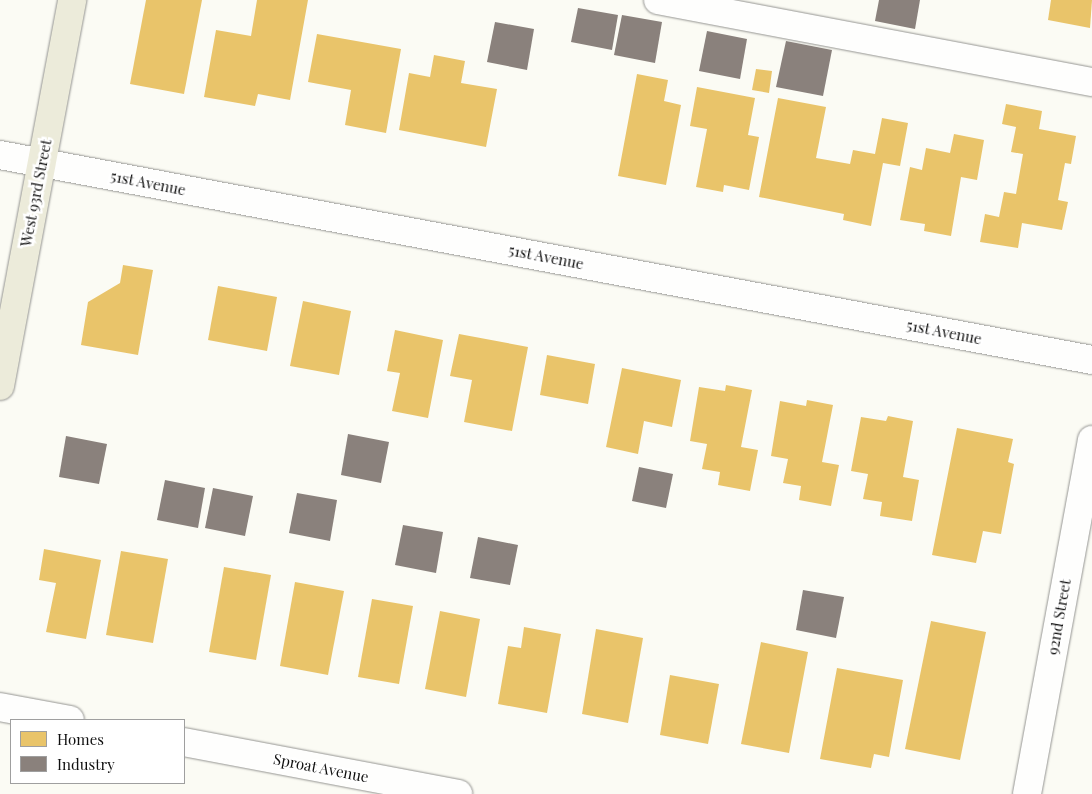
<!DOCTYPE html>
<style>
body{margin:0}
#map{position:relative;width:1092px;height:794px;overflow:hidden;background:#fbfbf4;font-family:"Playfair Display",serif}
div>[style]{position:absolute}
.homes>*{inset:0;background:#e9c46a}
.industry>*{inset:0;background:#8a817c}
.roads{filter:drop-shadow(0 0 1px #959592) drop-shadow(0 0 1px #959592)}
.minor>*{height:28px;margin:-14px;padding:0 14px;transform-origin:14px;border-radius:14px;background:#fefefd}
.major>*{height:28px;margin:-14px;padding:0 14px;transform-origin:14px;border-radius:14px;background:#ecebda}
span{translate:-50% -50%;white-space:nowrap;text-align:center;line-height:1.15;-webkit-text-stroke:5px #fff;paint-order:stroke}
.street-label{font-size:15px;color:#0f0f0f}
.legend{position:absolute;left:10px;top:719px;width:175px;height:65px;box-sizing:border-box;background:#fff;border:1px solid #9f9f9f;margin:0;padding:6px 9px;list-style:none;font-size:15px;color:#0f0f0f}
.legend li{display:flex;align-items:center;gap:10px;height:25px}
.legend b{width:25px;border:1px solid #9f9f9f}
</style>
<div id="map">
<div class="homes">
<i style="clip-path:polygon(146px 0,202px 0,184px 94px,130px 84px)"></i>
<i style="clip-path:polygon(257px 0,308px 0,290px 100px,258px 94px,255px 106px,204px 97px,216px 30px,251px 36px)"></i>
<i style="clip-path:polygon(1051px 0,1092px 0,1090px 28px,1048px 20px)"></i>
<i style="clip-path:polygon(317px 34px,401px 49px,386px 133px,345px 125px,351px 90px,308px 82px)"></i>
<i style="clip-path:polygon(434px 55px,465px 61px,461px 83px,497px 89px,486px 147px,399px 130px,409px 73px,430px 77px)"></i>
<i style="clip-path:polygon(756px 69px,772px 71px,769px 93px,752px 90px)"></i>
<i style="clip-path:polygon(637px 74px,668px 80px,664px 101px,681px 105px,666px 185px,618px 176px)"></i>
<i style="clip-path:polygon(697px 87px,755px 98px,748px 135px,759px 137px,749px 190px,724px 185px,723px 192px,696px 187px,707px 129px,690px 126px)"></i>
<i style="clip-path:polygon(778px 98px,826px 107px,816px 158px,850px 164px,853px 150px,875px 154px,882px 118px,908px 123px,900px 166px,883px 163px,871px 226px,843px 220px,844px 214px,759px 197px)"></i>
<i style="clip-path:polygon(1006px 104px,1042px 111px,1039px 129px,1076px 136px,1071px 164px,1065px 163px,1058px 200px,1068px 202px,1062px 230px,1022px 223px,1018px 248px,980px 242px,985px 214px,999px 217px,1004px 192px,1016px 194px,1023px 154px,1011px 152px,1016px 127px,1002px 124px)"></i>
<i style="clip-path:polygon(954px 134px,984px 140px,977px 180px,961px 177px,951px 236px,924px 231px,925px 224px,900px 220px,910px 167px,922px 170px,926px 148px,950px 153px)"></i>
<i style="clip-path:polygon(123px 265px,153px 270px,138px 355px,81px 345px,88px 302px,120px 283px)"></i>
<i style="clip-path:polygon(218px 286px,277px 297px,267px 351px,208px 340px)"></i>
<i style="clip-path:polygon(303px 301px,351px 311px,339px 375px,290px 366px)"></i>
<i style="clip-path:polygon(395px 330px,443px 340px,428px 418px,392px 411px,400px 373px,387px 371px)"></i>
<i style="clip-path:polygon(459px 334px,528px 347px,512px 431px,464px 422px,472px 380px,450px 376px)"></i>
<i style="clip-path:polygon(547px 355px,595px 364px,588px 404px,540px 395px)"></i>
<i style="clip-path:polygon(622px 368px,681px 380px,672px 427px,644px 421px,638px 454px,606px 447px)"></i>
<i style="clip-path:polygon(726px 385px,752px 390px,741px 447px,758px 450px,750px 491px,718px 485px,720px 472px,702px 469px,707px 444px,690px 441px,699px 387px,725px 391px)"></i>
<i style="clip-path:polygon(807px 400px,833px 405px,822px 462px,839px 465px,831px 506px,799px 500px,801px 486px,783px 483px,788px 459px,771px 456px,780px 401px,806px 406px)"></i>
<i style="clip-path:polygon(888px 416px,913px 421px,903px 477px,919px 480px,912px 521px,880px 516px,882px 502px,863px 499px,868px 474px,851px 471px,861px 417px,886px 421px)"></i>
<i style="clip-path:polygon(957px 428px,1013px 439px,1008px 462px,1014px 464px,1001px 534px,983px 531px,976px 563px,932px 555px)"></i>
<i style="clip-path:polygon(44px 549px,101px 560px,86px 639px,46px 632px,56px 583px,39px 580px)"></i>
<i style="clip-path:polygon(121px 551px,168px 559px,153px 643px,106px 635px)"></i>
<i style="clip-path:polygon(224px 567px,271px 575px,256px 660px,209px 652px)"></i>
<i style="clip-path:polygon(295px 582px,344px 591px,328px 675px,280px 666px)"></i>
<i style="clip-path:polygon(372px 599px,413px 606px,399px 684px,358px 677px)"></i>
<i style="clip-path:polygon(440px 611px,480px 619px,466px 697px,425px 689px)"></i>
<i style="clip-path:polygon(931px 621px,986px 632px,960px 760px,905px 749px)"></i>
<i style="clip-path:polygon(524px 627px,561px 634px,547px 713px,498px 704px,508px 646px,521px 648px)"></i>
<i style="clip-path:polygon(596px 629px,643px 638px,628px 723px,582px 714px)"></i>
<i style="clip-path:polygon(761px 642px,808px 652px,789px 753px,741px 744px)"></i>
<i style="clip-path:polygon(837px 668px,903px 680px,889px 757px,874px 754px,871px 768px,820px 759px)"></i>
<i style="clip-path:polygon(670px 675px,719px 684px,708px 744px,660px 735px)"></i>
</div>
<div class="industry">
<i style="clip-path:polygon(879px 0,920px 0,915px 29px,875px 21px)"></i>
<i style="clip-path:polygon(578px 8px,618px 15px,612px 50px,571px 42px)"></i>
<i style="clip-path:polygon(622px 15px,662px 22px,655px 63px,614px 55px)"></i>
<i style="clip-path:polygon(495px 22px,534px 29px,527px 70px,487px 62px)"></i>
<i style="clip-path:polygon(707px 31px,747px 39px,740px 79px,699px 71px)"></i>
<i style="clip-path:polygon(786px 41px,832px 50px,823px 96px,776px 87px)"></i>
<i style="clip-path:polygon(348px 434px,389px 442px,381px 483px,341px 475px)"></i>
<i style="clip-path:polygon(66px 436px,107px 444px,99px 484px,59px 477px)"></i>
<i style="clip-path:polygon(639px 467px,673px 474px,666px 508px,632px 501px)"></i>
<i style="clip-path:polygon(165px 480px,205px 488px,198px 528px,157px 520px)"></i>
<i style="clip-path:polygon(213px 488px,253px 496px,245px 536px,205px 528px)"></i>
<i style="clip-path:polygon(297px 493px,337px 500px,330px 541px,289px 533px)"></i>
<i style="clip-path:polygon(403px 525px,443px 532px,436px 573px,395px 565px)"></i>
<i style="clip-path:polygon(478px 537px,518px 545px,510px 585px,470px 578px)"></i>
<i style="clip-path:polygon(803px 590px,844px 597px,836px 638px,796px 630px)"></i>
</div>
<div class="roads">
<div class="minor">
<i style="left:658px;top:0;width:442px;rotate:10.7deg"></i>
<i style="left:0;top:155px;width:1111px;rotate:10.63deg"></i>
<i style="left:0;top:707px;width:71px;rotate:10.5deg"></i>
<i style="left:184px;top:742px;width:279px;rotate:10.7deg"></i>
<i style="left:1027px;top:794px;width:360px;rotate:-79.6deg"></i>
</div>
<div class="major">
<i style="left:0;top:386px;width:393px;rotate:-79.4deg"></i>
</div>
</div>
<div class="street-label">
<span style="left:148px;top:183px;rotate:11deg">51st Avenue</span>
<span style="left:36px;top:193px;rotate:-79deg">West 93rd Street</span>
<span style="left:546px;top:257px;rotate:11deg">51st Avenue</span>
<span style="left:944px;top:332px;rotate:11deg">51st Avenue</span>
<span style="left:1059px;top:617px;rotate:-80deg">92nd Street</span>
<span style="left:321px;top:768px;rotate:11deg">Sproat Avenue</span>
</div>
<ul class="legend">
<li><b style="height:14px;background:#e9c46a"></b>Homes</li>
<li><b style="height:14px;background:#8a817c"></b>Industry</li>
</ul>
</div>
